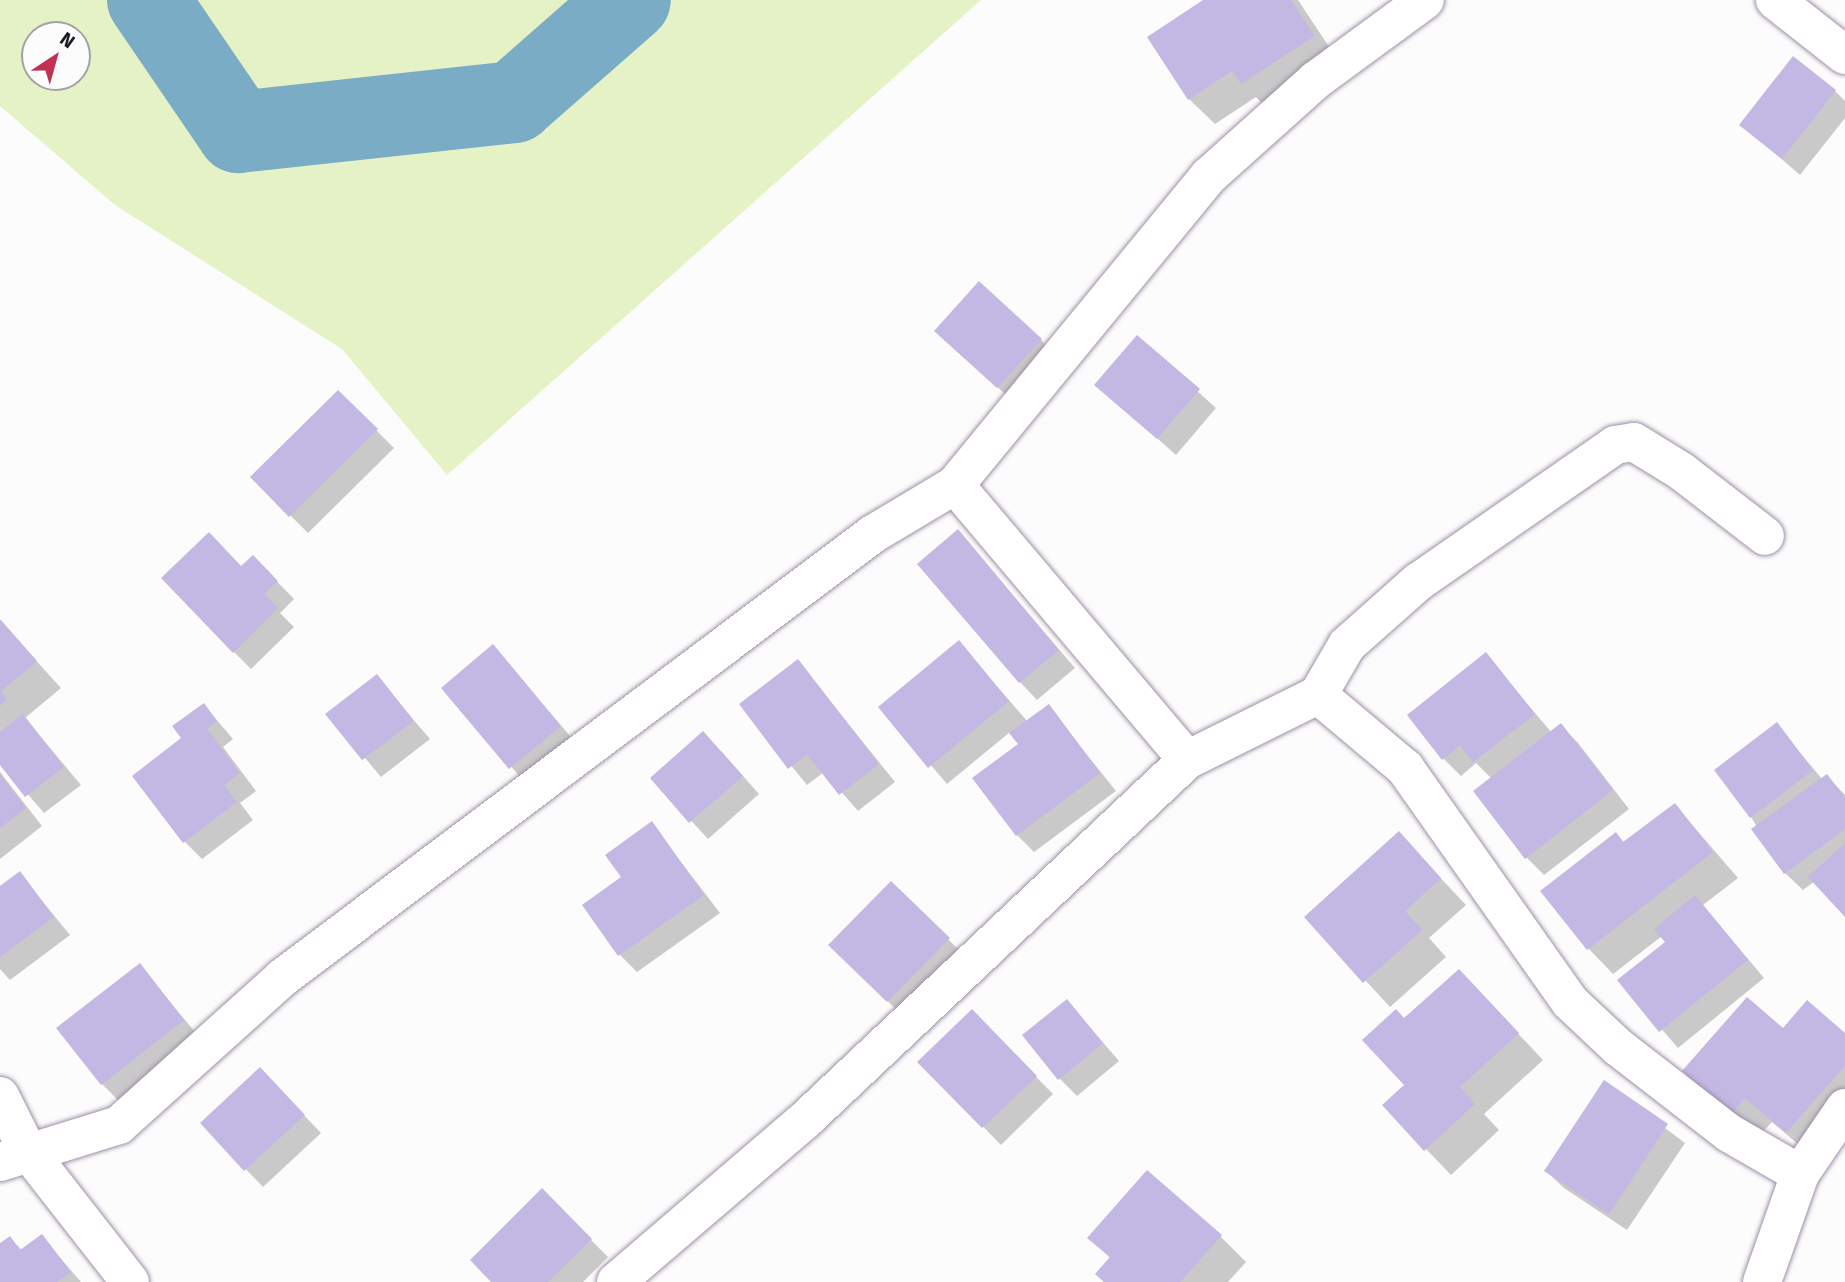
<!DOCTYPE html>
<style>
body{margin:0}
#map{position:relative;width:1845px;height:1282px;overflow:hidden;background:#fcfcfc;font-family:"Fira Sans",sans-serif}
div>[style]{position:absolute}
.green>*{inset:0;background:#e5f2c5}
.shadow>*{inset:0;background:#0003}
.river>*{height:82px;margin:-41px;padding:0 41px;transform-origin:41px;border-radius:41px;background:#7aacc5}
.building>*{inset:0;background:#c3b7e4}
.roads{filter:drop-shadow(0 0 2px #9f8fa8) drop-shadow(0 0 2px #9f8fa8)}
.street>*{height:38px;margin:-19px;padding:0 19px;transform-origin:19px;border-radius:19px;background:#fff}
span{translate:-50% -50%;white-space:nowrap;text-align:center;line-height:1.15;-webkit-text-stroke:5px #fcfcfc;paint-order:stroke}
.north{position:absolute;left:21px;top:21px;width:70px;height:70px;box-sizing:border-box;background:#fcfcfc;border:2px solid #a4a2a5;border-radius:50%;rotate:36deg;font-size:19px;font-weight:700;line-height:28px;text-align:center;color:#201a23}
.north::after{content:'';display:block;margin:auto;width:24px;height:32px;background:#c13154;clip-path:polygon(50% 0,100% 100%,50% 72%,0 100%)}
</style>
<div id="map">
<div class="green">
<i style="clip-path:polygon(evenodd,0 0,981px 0,447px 475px,342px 349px,115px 205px,0 106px,0 0,35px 35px,77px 35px,77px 77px,35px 77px,35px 35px)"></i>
</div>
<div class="shadow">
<i style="clip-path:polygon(1206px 0,1298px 0,1339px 62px,1268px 109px,1256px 97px,1215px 124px,1189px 99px)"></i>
<i style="clip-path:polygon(1835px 91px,1845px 101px,1845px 118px,1800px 175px,1742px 125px)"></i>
<i style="clip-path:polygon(1137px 337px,1216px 408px,1176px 455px,1097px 385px)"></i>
<i style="clip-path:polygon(1041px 340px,1058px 357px,1016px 404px,954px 348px)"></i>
<i style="clip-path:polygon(338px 392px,394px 448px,308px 533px,252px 477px)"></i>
<i style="clip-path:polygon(958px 532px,1075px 668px,1037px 700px,1020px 682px)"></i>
<i style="clip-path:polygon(253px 557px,294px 599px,280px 613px,294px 627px,251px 669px,234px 652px,241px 568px)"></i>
<i style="clip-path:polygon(0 621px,61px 688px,25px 718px,81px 785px,44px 813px,0 762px)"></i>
<i style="clip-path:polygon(959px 643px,1028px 722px,1048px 706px,1116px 791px,1034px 852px,1017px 835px,1020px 744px,1010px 732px,947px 784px,881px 707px)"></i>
<i style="clip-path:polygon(493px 647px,577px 744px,528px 786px,443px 688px)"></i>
<i style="clip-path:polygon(1486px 655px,1552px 733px,1561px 726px,1578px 743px,1629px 809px,1544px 875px,1526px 857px,1492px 779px,1476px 763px,1461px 776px,1443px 758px)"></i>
<i style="clip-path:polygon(798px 661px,895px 782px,858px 811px,824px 772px,807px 785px,741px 704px)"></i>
<i style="clip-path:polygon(376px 676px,430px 739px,381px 777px,328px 714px)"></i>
<i style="clip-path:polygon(204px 705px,233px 739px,223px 747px,256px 791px,240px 803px,253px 820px,202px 859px,184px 841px,184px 739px)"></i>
<i style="clip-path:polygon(1777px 725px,1822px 779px,1827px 776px,1845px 795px,1845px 914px,1815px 881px,1803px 890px,1785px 873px,1751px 817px)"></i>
<i style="clip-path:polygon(721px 751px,759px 794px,708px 839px,652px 778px)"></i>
<i style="clip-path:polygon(0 772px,42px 826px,0 859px)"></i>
<i style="clip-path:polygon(1675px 805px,1738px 878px,1703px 905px,1764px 978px,1678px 1048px,1620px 981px,1667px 942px,1662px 936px,1613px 974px,1588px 948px,1616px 834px,1625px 843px)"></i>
<i style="clip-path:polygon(652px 824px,720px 913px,637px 972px,620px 955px,624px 878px)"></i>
<i style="clip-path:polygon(1399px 834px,1466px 905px,1429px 938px,1446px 957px,1390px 1007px,1307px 917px)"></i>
<i style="clip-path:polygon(20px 874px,70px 935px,10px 980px,0 969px,0 888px)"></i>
<i style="clip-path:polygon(891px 883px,966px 957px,905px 1018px,830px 945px)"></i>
<i style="clip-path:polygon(139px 965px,200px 1038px,119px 1101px,102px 1084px)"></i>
<i style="clip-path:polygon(1459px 971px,1543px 1060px,1484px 1114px,1499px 1130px,1451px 1175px,1385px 1106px,1407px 1086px)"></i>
<i style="clip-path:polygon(1067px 1001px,1119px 1061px,1077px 1096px,1060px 1079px)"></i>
<i style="clip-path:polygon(972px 1012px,1053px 1094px,1001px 1145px,920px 1062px)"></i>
<i style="clip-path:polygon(1783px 1031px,1845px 1035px,1845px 1120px,1813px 1157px,1772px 1122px,1757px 1138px,1710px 1096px)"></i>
<i style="clip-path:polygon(1605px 1083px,1685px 1143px,1627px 1230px,1564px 1188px,1546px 1171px)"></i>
<i style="clip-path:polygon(277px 1087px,321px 1133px,263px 1187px,202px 1123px)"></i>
<i style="clip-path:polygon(542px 1191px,608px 1257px,583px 1282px,494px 1282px)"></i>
<i style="clip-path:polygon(1220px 1236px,1246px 1262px,1228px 1282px,1106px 1282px,1111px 1259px,1090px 1238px)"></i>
<i style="clip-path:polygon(42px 1237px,81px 1282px,0 1282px,0 1245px,10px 1238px,22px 1250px)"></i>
</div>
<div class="river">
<i style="left:148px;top:0;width:160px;rotate:55.7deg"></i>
<i style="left:238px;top:132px;width:278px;rotate:-6.2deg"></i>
<i style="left:514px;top:102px;width:154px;rotate:-41.3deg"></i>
</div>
<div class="building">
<i style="clip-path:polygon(1203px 0,1291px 0,1315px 36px,1241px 84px,1232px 71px,1188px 100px,1147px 37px)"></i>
<i style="clip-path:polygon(1793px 56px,1836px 90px,1782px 159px,1739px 125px)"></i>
<i style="clip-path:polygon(979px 281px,1042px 339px,997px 388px,934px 331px)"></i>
<i style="clip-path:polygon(1137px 335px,1200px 389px,1157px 439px,1094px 385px)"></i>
<i style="clip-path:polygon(338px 390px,378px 429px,289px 517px,250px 477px)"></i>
<i style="clip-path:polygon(958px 529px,1059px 650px,1019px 683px,917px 564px)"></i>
<i style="clip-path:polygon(209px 532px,241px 566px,253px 555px,278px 581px,264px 594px,278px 608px,233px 653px,161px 578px)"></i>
<i style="clip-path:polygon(0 619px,37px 661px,1px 691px,7px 699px,0 706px)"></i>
<i style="clip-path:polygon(959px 640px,1009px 701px,928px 768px,878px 707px)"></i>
<i style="clip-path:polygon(493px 644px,561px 726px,509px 769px,441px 688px)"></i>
<i style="clip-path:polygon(1486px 652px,1535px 714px,1473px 762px,1460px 745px,1442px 760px,1407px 715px)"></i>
<i style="clip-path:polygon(798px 659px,879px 764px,839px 795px,807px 754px,788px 769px,739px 704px)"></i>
<i style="clip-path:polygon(377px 674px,414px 721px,362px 760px,325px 714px)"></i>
<i style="clip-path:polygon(204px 703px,217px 721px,207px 729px,240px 773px,224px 785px,237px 802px,183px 843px,132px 776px,181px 738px,172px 726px)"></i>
<i style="clip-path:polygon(1049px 704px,1100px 773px,1016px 836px,972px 778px,1018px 744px,1009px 733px)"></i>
<i style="clip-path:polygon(23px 714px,64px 767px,25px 797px,0 765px,0 732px)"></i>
<i style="clip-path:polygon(1777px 722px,1813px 770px,1750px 818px,1714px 770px)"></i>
<i style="clip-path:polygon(1561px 723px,1613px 790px,1525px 859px,1473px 791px)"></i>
<i style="clip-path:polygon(703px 731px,743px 776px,689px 823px,650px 778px)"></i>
<i style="clip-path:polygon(0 774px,26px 808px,0 828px)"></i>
<i style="clip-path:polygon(1827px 774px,1845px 798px,1845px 829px,1784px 874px,1751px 829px)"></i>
<i style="clip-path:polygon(1675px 803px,1713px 852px,1587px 950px,1540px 891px,1616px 832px,1623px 842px)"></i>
<i style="clip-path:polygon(652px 821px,704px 895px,618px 956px,582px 905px,621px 877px,605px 855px)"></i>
<i style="clip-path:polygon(1399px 831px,1441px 878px,1405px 911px,1422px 930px,1363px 983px,1304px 917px)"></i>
<i style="clip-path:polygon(1845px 843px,1845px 917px,1808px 877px)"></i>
<i style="clip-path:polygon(20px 871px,54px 917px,0 957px,0 886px)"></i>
<i style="clip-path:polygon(891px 881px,950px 938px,887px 1002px,828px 945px)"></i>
<i style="clip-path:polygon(1695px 895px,1748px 960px,1659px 1032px,1617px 980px,1665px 942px,1654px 929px)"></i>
<i style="clip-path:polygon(140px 963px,184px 1020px,101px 1085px,56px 1028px)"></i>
<i style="clip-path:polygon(1459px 969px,1519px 1033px,1460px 1087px,1475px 1104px,1424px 1151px,1382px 1105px,1404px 1085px,1362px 1040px,1396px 1009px,1404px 1018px)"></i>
<i style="clip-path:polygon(1747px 997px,1783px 1028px,1807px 1000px,1845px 1033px,1845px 1066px,1786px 1133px,1745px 1098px,1731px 1114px,1682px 1071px)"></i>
<i style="clip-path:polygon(1067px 999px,1103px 1043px,1058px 1080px,1022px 1035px)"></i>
<i style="clip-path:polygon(972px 1009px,1037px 1076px,982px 1128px,917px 1062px)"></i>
<i style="clip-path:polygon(260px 1067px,305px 1115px,244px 1171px,200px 1123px)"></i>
<i style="clip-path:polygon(1604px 1080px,1668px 1124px,1609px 1214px,1544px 1171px)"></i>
<i style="clip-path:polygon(1147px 1170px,1222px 1235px,1180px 1282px,1104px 1282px,1095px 1274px,1110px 1257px,1087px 1238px)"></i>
<i style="clip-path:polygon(542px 1188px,592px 1239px,548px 1282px,491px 1282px,470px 1260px)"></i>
<i style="clip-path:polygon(42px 1234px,71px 1272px,57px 1282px,0 1282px,0 1243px,10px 1236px,20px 1250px)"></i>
</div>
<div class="roads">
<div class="street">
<i style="left:1775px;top:0;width:89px;rotate:38.2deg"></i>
<i style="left:955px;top:485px;width:360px;rotate:49.8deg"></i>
<i style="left:1318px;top:695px;width:114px;rotate:40deg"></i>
<i style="left:1405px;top:768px;width:286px;rotate:54.8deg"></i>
<i style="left:1570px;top:1002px;width:66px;rotate:43.2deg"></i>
<i style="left:1618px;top:1047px;width:140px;rotate:37.8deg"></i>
<i style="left:1729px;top:1133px;width:82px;rotate:30deg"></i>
<i style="left:0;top:1096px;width:60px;rotate:63.4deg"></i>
<i style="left:27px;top:1150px;width:167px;rotate:52deg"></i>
<i style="left:0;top:1162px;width:125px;rotate:-17.3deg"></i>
<i style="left:119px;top:1125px;width:219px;rotate:-42deg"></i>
<i style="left:282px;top:978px;width:739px;rotate:-36.92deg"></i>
<i style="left:873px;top:534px;width:96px;rotate:-30.9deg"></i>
<i style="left:955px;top:485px;width:400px;rotate:-50.6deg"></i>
<i style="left:1209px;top:176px;width:144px;rotate:-41.9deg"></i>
<i style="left:1316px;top:80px;width:135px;rotate:-36.3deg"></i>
<i style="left:616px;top:1282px;width:248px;rotate:-40.6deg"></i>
<i style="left:804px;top:1121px;width:526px;rotate:-43.31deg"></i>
<i style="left:1187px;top:760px;width:146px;rotate:-26.4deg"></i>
<i style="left:1318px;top:695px;width:58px;rotate:-59.9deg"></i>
<i style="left:1347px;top:645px;width:95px;rotate:-41.6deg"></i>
<i style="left:1418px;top:582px;width:240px;rotate:-34.8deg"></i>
<i style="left:1615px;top:445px;width:19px;rotate:-9deg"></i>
<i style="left:1634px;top:442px;width:55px;rotate:31.7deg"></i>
<i style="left:1681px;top:471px;width:106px;rotate:37.7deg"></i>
<i style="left:1762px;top:1282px;width:114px;rotate:-70.6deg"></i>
<i style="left:1800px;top:1174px;width:80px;rotate:-55.7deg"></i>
</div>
</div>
<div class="north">N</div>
</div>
